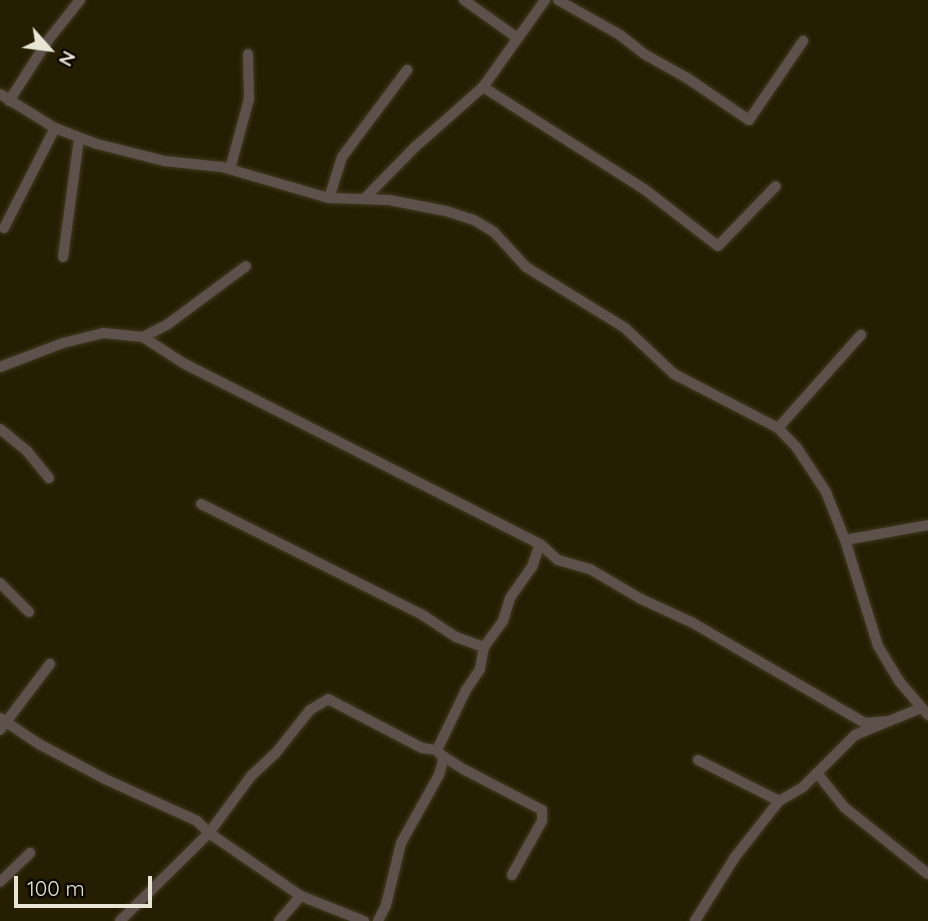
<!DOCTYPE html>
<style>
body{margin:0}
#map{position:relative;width:928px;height:921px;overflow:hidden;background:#251e03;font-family:Quicksand,sans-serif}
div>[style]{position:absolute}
.roads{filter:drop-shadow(0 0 2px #403a20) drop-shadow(0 0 2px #403a20)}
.street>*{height:10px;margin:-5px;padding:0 5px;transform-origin:5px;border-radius:5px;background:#5e514c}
span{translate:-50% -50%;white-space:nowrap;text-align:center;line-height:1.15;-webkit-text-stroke:7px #0b0801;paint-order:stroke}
.north{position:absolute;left:14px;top:14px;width:70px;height:70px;-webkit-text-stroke:5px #0b0801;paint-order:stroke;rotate:118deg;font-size:19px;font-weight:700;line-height:28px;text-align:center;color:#e9e5d5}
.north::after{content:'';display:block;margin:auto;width:24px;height:32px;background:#e9e5d5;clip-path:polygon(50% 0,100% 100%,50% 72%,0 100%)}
.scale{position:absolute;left:14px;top:876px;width:138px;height:32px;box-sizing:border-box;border:4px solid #e9e5d5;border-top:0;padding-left:9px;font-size:21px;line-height:24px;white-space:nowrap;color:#e9e5d5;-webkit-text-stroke:5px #0b0801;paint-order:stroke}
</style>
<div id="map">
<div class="roads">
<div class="street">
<i style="left:464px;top:0;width:64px;rotate:35.4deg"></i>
<i style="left:558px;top:0;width:71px;rotate:29.4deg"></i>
<i style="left:620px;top:35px;width:31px;rotate:38deg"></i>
<i style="left:644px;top:54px;width:49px;rotate:29.2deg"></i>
<i style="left:687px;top:78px;width:75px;rotate:34.1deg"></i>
<i style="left:749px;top:120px;width:96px;rotate:-55.6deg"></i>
<i style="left:483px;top:87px;width:191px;rotate:32.4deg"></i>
<i style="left:644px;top:189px;width:93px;rotate:37.6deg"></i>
<i style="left:718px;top:246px;width:83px;rotate:-46deg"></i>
<i style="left:0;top:94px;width:65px;rotate:31.7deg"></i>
<i style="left:55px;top:128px;width:45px;rotate:20.9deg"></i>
<i style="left:97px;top:144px;width:69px;rotate:14.2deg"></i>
<i style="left:164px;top:161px;width:58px;rotate:5.9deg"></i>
<i style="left:222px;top:167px;width:111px;rotate:16.2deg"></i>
<i style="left:329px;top:198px;width:60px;rotate:1.9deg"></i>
<i style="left:389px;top:200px;width:58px;rotate:10.9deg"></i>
<i style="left:446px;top:211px;width:29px;rotate:18deg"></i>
<i style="left:474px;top:220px;width:23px;rotate:31deg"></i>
<i style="left:494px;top:232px;width:47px;rotate:47.6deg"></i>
<i style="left:526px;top:267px;width:116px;rotate:31.6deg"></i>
<i style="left:625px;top:328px;width:67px;rotate:43.2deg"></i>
<i style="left:674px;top:374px;width:117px;rotate:27.4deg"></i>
<i style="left:778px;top:428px;width:28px;rotate:46deg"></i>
<i style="left:797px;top:448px;width:53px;rotate:56.6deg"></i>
<i style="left:826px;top:492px;width:52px;rotate:68.4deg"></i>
<i style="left:845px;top:540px;width:111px;rotate:72.7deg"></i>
<i style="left:878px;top:646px;width:41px;rotate:59deg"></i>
<i style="left:899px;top:681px;width:45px;rotate:49.5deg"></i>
<i style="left:9px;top:101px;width:74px;rotate:-57.2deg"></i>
<i style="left:49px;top:39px;width:50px;rotate:-51.5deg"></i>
<i style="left:230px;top:169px;width:73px;rotate:-74.8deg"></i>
<i style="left:249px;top:99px;width:45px;rotate:-91.3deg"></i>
<i style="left:366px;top:197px;width:69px;rotate:-45.6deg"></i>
<i style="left:414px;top:148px;width:92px;rotate:-41.5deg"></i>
<i style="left:483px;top:87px;width:107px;rotate:-54.5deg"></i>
<i style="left:329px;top:198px;width:43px;rotate:-72.4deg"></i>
<i style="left:342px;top:157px;width:109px;rotate:-53.2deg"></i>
<i style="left:4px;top:228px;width:112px;rotate:-63deg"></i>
<i style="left:63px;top:257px;width:120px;rotate:-82.3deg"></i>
<i style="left:143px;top:337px;width:28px;rotate:-27deg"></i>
<i style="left:168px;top:324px;width:97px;rotate:-36.6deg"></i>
<i style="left:0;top:367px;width:67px;rotate:-20.9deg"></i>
<i style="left:63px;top:343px;width:41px;rotate:-14deg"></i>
<i style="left:103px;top:333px;width:40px;rotate:5.7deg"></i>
<i style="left:143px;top:337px;width:48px;rotate:33deg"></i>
<i style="left:183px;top:363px;width:400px;rotate:26.9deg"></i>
<i style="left:540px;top:544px;width:24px;rotate:42deg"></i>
<i style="left:558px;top:560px;width:33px;rotate:16deg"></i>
<i style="left:590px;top:569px;width:59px;rotate:30.5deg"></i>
<i style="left:641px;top:599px;width:57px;rotate:24.8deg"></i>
<i style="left:693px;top:623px;width:199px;rotate:30.2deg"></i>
<i style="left:865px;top:723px;width:24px;rotate:-5deg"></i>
<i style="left:778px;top:428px;width:125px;rotate:-48.3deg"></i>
<i style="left:0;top:429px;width:35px;rotate:39deg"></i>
<i style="left:27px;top:451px;width:35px;rotate:51deg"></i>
<i style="left:201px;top:504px;width:246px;rotate:26.6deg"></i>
<i style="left:421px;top:614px;width:42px;rotate:33.3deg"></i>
<i style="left:456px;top:637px;width:30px;rotate:20deg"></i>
<i style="left:845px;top:540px;width:84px;rotate:-10.2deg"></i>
<i style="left:0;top:583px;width:41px;rotate:45deg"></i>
<i style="left:0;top:718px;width:47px;rotate:33.7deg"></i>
<i style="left:39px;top:744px;width:75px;rotate:27.9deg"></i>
<i style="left:105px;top:779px;width:101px;rotate:24.5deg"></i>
<i style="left:197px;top:821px;width:17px;rotate:45deg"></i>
<i style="left:209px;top:833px;width:112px;rotate:34.4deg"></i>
<i style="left:301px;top:896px;width:68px;rotate:21.6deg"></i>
<i style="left:0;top:730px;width:83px;rotate:-52.9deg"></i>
<i style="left:437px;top:750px;width:67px;rotate:-64.2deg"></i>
<i style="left:466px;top:690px;width:25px;rotate:-56deg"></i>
<i style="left:480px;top:669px;width:22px;rotate:-80deg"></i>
<i style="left:484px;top:647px;width:32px;rotate:-54deg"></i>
<i style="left:503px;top:621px;width:24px;rotate:-73deg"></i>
<i style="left:510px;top:598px;width:38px;rotate:-55deg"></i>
<i style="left:532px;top:567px;width:24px;rotate:-71deg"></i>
<i style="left:698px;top:760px;width:91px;rotate:26.8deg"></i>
<i style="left:779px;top:801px;width:28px;rotate:-30deg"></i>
<i style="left:803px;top:787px;width:74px;rotate:-45deg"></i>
<i style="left:855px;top:735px;width:71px;rotate:-22.2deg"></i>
<i style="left:817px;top:773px;width:43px;rotate:51.5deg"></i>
<i style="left:844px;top:807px;width:107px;rotate:38.6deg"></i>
<i style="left:0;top:882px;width:42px;rotate:-44deg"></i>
<i style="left:120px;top:921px;width:125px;rotate:-44.7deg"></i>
<i style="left:209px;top:833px;width:71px;rotate:-53.6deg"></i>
<i style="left:251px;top:776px;width:33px;rotate:-43deg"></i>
<i style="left:275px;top:754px;width:56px;rotate:-51.5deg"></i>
<i style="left:310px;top:710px;width:21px;rotate:-31deg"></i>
<i style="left:328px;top:699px;width:106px;rotate:27.5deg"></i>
<i style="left:422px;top:748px;width:15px;rotate:8deg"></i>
<i style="left:437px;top:750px;width:5px;rotate:53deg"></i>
<i style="left:440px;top:754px;width:30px;rotate:33deg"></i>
<i style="left:465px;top:770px;width:87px;rotate:27.5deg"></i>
<i style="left:542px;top:810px;width:11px;rotate:90deg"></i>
<i style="left:542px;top:821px;width:62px;rotate:119.1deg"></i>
<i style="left:279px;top:921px;width:33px;rotate:-49deg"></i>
<i style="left:378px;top:921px;width:18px;rotate:-63deg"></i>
<i style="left:386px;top:905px;width:64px;rotate:-76.4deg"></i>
<i style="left:401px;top:843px;width:78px;rotate:-60.8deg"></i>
<i style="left:439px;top:775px;width:19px;rotate:-74deg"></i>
<i style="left:695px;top:921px;width:75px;rotate:-58deg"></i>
<i style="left:735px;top:857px;width:71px;rotate:-51.8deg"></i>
</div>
</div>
<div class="north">N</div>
<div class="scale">100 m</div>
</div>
